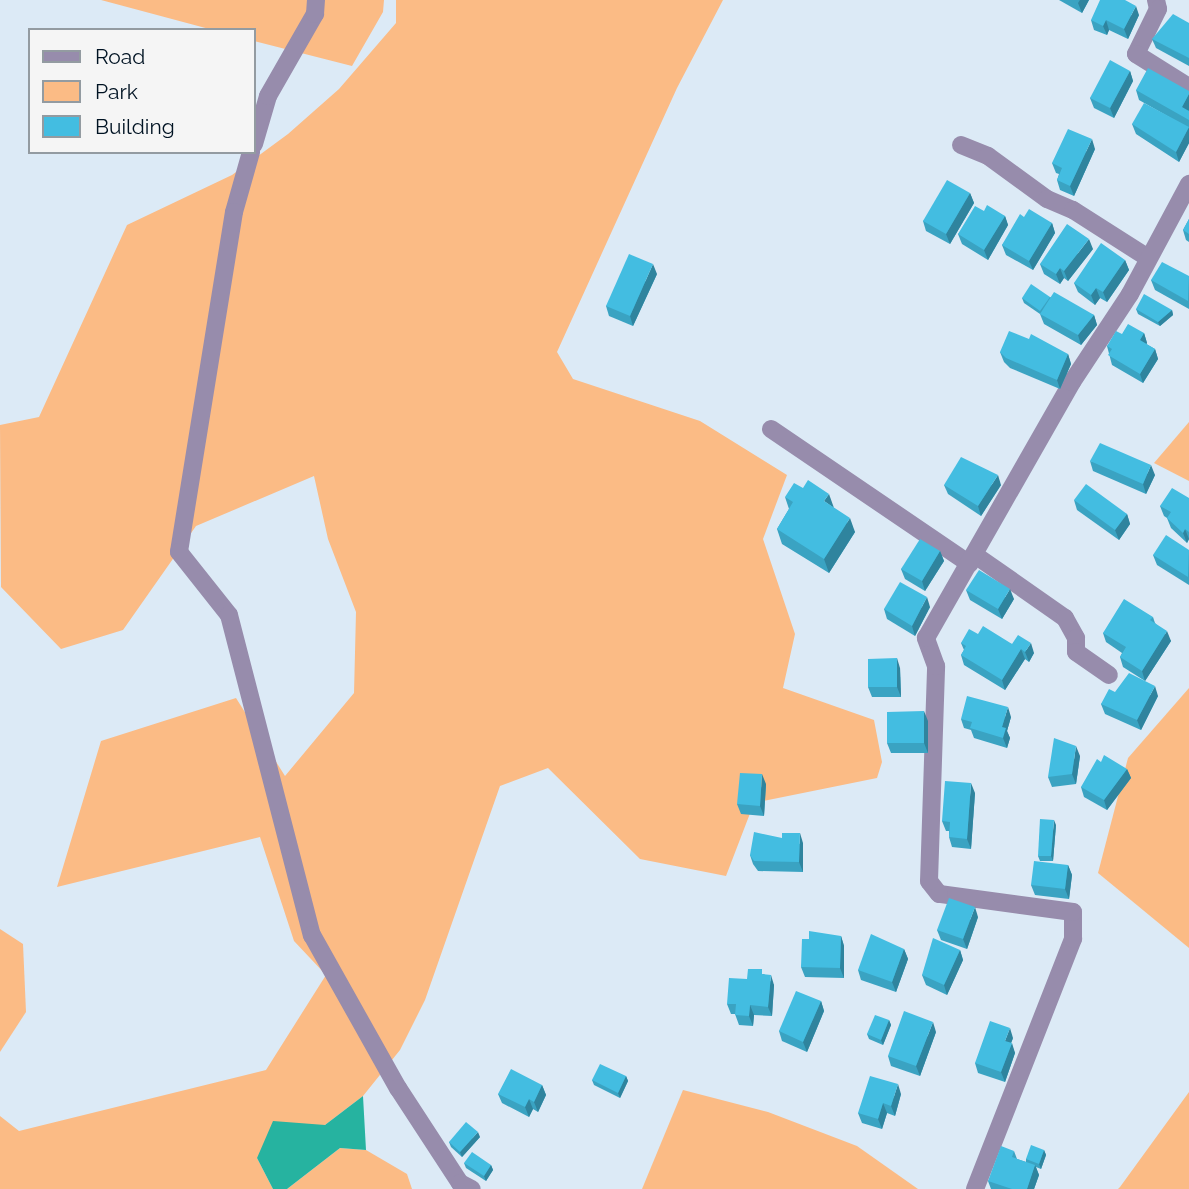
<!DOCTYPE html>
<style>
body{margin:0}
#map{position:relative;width:1189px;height:1189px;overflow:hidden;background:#dceaf6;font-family:Raleway,sans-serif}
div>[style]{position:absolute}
.green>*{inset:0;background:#fbbb85}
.water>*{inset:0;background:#26b3a0}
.street>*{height:18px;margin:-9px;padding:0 9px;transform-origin:9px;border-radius:9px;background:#978cac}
.wall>*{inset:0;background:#3aa3c2}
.shaded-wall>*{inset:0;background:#2f849e}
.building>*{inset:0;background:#43bde1}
span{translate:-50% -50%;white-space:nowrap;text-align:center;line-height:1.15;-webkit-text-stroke:6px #f5f5f5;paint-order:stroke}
.legend{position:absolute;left:28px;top:28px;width:228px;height:126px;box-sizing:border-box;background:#f5f5f5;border:2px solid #939ba1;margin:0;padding:9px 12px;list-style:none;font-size:21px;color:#001323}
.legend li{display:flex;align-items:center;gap:14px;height:35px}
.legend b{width:35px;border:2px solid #939ba1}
</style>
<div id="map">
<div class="green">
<i style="clip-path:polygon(101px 0,384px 0,383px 12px,352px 66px,254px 41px,254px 30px,213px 30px)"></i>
<i style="clip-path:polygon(396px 0,723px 0,677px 88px,557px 352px,573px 379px,700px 421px,787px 475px,763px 539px,795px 634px,783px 688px,874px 720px,882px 762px,877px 778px,754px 803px,726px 876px,640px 859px,548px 768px,500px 786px,425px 1000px,400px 1050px,363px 1096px,325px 1125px,257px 1158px,273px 1189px,0 1189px,0 1116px,19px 1131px,266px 1070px,326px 975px,294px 941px,260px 837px,57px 887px,101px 741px,236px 698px,285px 776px,354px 693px,356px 612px,328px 539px,314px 476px,196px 526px,123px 630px,61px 649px,1px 587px,0 425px,39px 417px,127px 225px,232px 175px,288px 134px,339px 89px,396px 23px)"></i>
<i style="clip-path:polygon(1189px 422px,1189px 481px,1154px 463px)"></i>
<i style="clip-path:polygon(1189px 688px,1189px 948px,1098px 873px,1128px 758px)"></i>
<i style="clip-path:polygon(0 929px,23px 944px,26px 1012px,0 1052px)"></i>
<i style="clip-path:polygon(683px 1090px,768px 1112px,857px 1146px,918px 1189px,642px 1189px)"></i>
<i style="clip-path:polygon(1189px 1092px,1189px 1189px,1118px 1189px,1120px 1187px)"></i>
<i style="clip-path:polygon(340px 1148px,366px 1150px,407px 1174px,412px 1189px,287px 1189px)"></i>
</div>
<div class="water">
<i style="clip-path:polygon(363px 1096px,366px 1150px,340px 1148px,287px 1189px,273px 1189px,257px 1158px,273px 1121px,325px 1125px)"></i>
</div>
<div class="street">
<i style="left:1156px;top:0;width:9px;rotate:77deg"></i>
<i style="left:1158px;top:9px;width:50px;rotate:116.1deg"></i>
<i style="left:1136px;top:54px;width:62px;rotate:31.9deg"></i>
<i style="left:254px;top:144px;width:50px;rotate:-73.7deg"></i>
<i style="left:268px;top:96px;width:95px;rotate:-60.2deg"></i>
<i style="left:315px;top:14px;width:14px;rotate:-86deg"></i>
<i style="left:961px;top:145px;width:29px;rotate:22deg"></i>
<i style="left:988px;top:156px;width:73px;rotate:36.1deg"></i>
<i style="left:1047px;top:199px;width:28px;rotate:23deg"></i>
<i style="left:1073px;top:210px;width:89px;rotate:32.6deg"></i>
<i style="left:251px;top:152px;width:62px;rotate:105.8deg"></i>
<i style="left:234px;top:212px;width:344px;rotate:99.2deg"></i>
<i style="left:179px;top:552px;width:80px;rotate:51.6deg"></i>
<i style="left:229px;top:615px;width:331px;rotate:75.5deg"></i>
<i style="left:312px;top:935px;width:176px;rotate:60.7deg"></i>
<i style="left:398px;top:1088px;width:113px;rotate:56.9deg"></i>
<i style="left:460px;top:1183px;width:13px;rotate:27deg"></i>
<i style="left:771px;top:429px;width:240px;rotate:34.2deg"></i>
<i style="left:975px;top:555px;width:110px;rotate:35deg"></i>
<i style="left:1065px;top:618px;width:23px;rotate:61deg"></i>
<i style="left:1076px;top:638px;width:14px;rotate:90deg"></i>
<i style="left:1076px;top:652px;width:40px;rotate:34.9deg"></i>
<i style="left:975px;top:1189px;width:269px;rotate:-68.6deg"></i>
<i style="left:1073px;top:939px;width:27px;rotate:-90deg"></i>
<i style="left:1073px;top:912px;width:135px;rotate:-172.3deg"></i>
<i style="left:939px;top:894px;width:16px;rotate:-128deg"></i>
<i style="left:929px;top:881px;width:215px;rotate:-88.1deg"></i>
<i style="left:936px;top:666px;width:30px;rotate:-110deg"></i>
<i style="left:926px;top:638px;width:295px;rotate:-60.3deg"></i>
<i style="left:1072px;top:382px;width:105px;rotate:-56.6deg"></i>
<i style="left:1130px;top:294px;width:125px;rotate:-61.8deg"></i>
</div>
<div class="wall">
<i style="clip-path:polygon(1059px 0,1089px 0,1082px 13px)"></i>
<i style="clip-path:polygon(1139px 15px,1128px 39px,1109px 30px,1107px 35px,1094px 30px,1091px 20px)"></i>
<i style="clip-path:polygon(1189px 23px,1189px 66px,1156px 48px,1152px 39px)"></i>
<i style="clip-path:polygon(1130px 71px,1133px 81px,1114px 118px,1094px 108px,1090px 98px)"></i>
<i style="clip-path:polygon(1136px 90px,1189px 91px,1189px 143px,1179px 162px,1136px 134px,1132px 124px,1169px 117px,1139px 100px)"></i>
<i style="clip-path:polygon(1095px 149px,1074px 196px,1060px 190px,1057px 180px,1059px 174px,1056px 173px,1052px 163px)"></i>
<i style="clip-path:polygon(970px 193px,974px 203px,950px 244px,926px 231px,923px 221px)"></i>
<i style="clip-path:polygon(984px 211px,1005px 216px,1008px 225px,988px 260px,962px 244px,958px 234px)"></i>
<i style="clip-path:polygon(1024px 217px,1052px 223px,1055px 233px,1033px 270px,1006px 255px,1002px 245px)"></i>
<i style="clip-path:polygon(1189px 219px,1189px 242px,1186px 240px,1183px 230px)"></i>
<i style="clip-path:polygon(1093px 249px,1068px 281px,1064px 278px,1060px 284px,1044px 274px,1040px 264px)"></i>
<i style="clip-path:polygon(1125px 260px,1129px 270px,1107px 302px,1100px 298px,1095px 305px,1078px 292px,1074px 283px)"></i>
<i style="clip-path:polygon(657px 274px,633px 326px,609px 316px,606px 306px)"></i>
<i style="clip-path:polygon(1189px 276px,1189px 309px,1155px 290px,1151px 280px)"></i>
<i style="clip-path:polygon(1050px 297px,1094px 315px,1097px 325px,1081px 345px,1044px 324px,1040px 314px,1024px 303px,1022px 298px)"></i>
<i style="clip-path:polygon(1136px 309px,1172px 310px,1173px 315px,1160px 326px,1138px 314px)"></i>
<i style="clip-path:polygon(1144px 333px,1147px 343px,1146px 344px,1155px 349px,1158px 359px,1143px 383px,1112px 365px,1107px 346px,1122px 334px)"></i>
<i style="clip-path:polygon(1000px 352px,1068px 354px,1071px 364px,1060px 389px,1010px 368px,1004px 362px)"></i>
<i style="clip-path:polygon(1090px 461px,1155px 475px,1146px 494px,1093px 471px)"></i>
<i style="clip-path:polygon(944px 485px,1001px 485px,981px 516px,948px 494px)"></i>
<i style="clip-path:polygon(785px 497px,834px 508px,855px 532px,829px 573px,782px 544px,777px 529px,789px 509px)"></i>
<i style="clip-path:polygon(1189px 498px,1189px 539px,1187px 543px,1171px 528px,1167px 518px,1164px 516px,1160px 506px)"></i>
<i style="clip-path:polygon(1074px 500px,1127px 514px,1130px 524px,1119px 540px,1077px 510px)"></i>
<i style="clip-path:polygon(1189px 550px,1189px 585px,1157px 565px,1153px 555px)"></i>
<i style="clip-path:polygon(940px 551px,944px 561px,925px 591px,905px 579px,901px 569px)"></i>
<i style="clip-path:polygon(966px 590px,1014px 599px,1002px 619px,970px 600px)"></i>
<i style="clip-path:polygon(930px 607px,915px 636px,887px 619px,884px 609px)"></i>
<i style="clip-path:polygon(1153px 617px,1155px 623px,1171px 641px,1145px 681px,1123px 667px,1120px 657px,1122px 653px,1106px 642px,1103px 633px)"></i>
<i style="clip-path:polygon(978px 634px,1012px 644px,1034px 653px,1029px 662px,1025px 659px,1005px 690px,964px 665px,961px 655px,964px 650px,961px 643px)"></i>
<i style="clip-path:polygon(900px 668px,901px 697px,872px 697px,868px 687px)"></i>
<i style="clip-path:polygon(1115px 692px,1158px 696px,1141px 730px,1105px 714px,1101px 704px)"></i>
<i style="clip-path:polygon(1011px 717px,1007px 731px,1010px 738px,1007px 748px,974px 738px,971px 730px,964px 728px,961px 719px)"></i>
<i style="clip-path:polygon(928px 721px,928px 753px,891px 753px,887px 743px)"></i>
<i style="clip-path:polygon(1080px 756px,1076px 784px,1052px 787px,1048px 777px)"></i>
<i style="clip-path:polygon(1127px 769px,1131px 778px,1107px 810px,1084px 797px,1081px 787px)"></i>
<i style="clip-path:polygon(766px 784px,764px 816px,741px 814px,737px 804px)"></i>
<i style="clip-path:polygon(975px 793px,971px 849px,952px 847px,949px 837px,949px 831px,946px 831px,942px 821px)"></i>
<i style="clip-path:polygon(1056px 825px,1053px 861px,1040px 861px,1038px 856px)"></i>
<i style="clip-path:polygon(803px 843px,803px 872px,758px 871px,753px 864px,750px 855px)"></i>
<i style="clip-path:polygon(1068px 865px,1072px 875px,1069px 899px,1035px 895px,1031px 885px)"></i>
<i style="clip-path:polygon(978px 917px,967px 949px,941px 940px,937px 930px)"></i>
<i style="clip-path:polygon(841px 936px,844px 946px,844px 978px,805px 977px,801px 967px,809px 939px)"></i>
<i style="clip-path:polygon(904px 949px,908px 959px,896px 992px,861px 980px,858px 970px)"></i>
<i style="clip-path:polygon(960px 950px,963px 960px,947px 995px,926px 985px,922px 975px)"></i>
<i style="clip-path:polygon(764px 974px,774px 985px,772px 1016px,754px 1015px,753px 1026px,739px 1025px,735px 1014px,731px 1014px,727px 1004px,747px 979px)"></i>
<i style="clip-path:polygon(821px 1001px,824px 1011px,807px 1052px,782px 1041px,779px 1031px)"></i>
<i style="clip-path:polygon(889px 1020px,891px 1025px,883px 1045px,869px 1039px,867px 1034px)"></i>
<i style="clip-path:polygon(936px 1032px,920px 1076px,891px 1066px,888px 1056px)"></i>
<i style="clip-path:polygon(1013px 1038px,1011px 1043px,1015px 1053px,1005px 1082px,978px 1073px,975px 1063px)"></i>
<i style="clip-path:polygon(626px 1076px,628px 1081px,620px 1098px,594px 1085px,592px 1080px)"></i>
<i style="clip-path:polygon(542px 1085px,546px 1095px,538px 1112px,533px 1109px,529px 1117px,502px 1103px,498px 1094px)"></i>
<i style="clip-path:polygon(901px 1094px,895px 1116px,887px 1113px,882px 1129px,862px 1123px,858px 1113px)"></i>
<i style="clip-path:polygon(480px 1137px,462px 1157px,451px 1147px,449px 1142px)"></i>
<i style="clip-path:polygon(1044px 1150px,1046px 1155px,1041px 1169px,1036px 1167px,1039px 1175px,1034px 1189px,991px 1189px,988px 1181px,1014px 1151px,1017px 1159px,1026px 1162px,1026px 1159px)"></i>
<i style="clip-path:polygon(464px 1163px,491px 1165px,493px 1170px,486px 1181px,466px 1168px)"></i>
</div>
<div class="shaded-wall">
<i style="clip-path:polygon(1080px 0,1089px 0,1082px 13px,1078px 3px)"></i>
<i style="clip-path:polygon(1136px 6px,1139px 15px,1128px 39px,1124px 29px)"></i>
<i style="clip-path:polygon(1106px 20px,1109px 30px,1107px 35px,1103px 26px)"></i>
<i style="clip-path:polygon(1130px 71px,1133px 81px,1114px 118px,1110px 108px)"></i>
<i style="clip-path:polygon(1189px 94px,1189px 110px,1185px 117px,1182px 107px)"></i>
<i style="clip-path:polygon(1189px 127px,1189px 143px,1179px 162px,1176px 152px)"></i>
<i style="clip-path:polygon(1092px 139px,1095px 149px,1074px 196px,1070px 186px)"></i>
<i style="clip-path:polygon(970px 193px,974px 203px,950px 244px,946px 234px)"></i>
<i style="clip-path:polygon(1005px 216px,1008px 225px,988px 260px,984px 250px)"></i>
<i style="clip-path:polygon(1052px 223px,1055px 233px,1033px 270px,1029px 261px)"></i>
<i style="clip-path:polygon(1089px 239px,1093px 249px,1068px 281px,1064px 271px)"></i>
<i style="clip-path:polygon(1125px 260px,1129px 270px,1107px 302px,1103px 292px)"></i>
<i style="clip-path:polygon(653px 264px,657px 274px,633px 326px,630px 316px)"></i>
<i style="clip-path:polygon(1060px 268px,1064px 278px,1060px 284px,1056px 274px)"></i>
<i style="clip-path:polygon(1096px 288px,1100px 298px,1095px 305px,1091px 295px)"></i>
<i style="clip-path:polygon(1172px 310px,1173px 315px,1160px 326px,1158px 322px)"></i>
<i style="clip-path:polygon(1094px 315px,1097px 325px,1081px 345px,1078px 335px)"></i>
<i style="clip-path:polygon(1144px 333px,1147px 343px,1143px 350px,1140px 340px)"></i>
<i style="clip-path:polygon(1155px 349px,1158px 359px,1143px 383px,1140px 374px)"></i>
<i style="clip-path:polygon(1068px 354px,1071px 364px,1060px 389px,1057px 380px)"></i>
<i style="clip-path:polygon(1151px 465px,1155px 475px,1146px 494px,1143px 484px)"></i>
<i style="clip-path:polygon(998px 475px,1001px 485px,981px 516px,978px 506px)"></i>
<i style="clip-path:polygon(829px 494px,834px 508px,824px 501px)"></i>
<i style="clip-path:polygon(1127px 514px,1130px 524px,1119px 540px,1115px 530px)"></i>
<i style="clip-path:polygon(850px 518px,855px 532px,829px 573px,824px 559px)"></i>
<i style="clip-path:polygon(1185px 529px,1189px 539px,1187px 543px,1183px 533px)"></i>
<i style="clip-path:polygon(940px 551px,944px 561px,925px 591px,922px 581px)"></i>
<i style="clip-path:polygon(1010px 589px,1014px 599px,1002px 619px,998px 609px)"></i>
<i style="clip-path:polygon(927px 597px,930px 607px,915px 636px,912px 626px)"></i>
<i style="clip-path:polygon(1167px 631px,1171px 641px,1145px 681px,1142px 671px)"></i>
<i style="clip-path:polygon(1031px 643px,1034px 653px,1029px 662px,1025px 652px)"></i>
<i style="clip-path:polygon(1021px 649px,1025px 659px,1005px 690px,1002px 680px)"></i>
<i style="clip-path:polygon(897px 658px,900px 668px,901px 697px,897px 687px)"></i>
<i style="clip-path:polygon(1155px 686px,1158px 696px,1141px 730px,1137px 720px)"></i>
<i style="clip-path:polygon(1008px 707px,1011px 717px,1007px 731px,1010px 738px,1007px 748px,1003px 738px,1002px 727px)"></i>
<i style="clip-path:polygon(924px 711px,928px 721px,928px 753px,924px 743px)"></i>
<i style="clip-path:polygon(1076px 746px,1080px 756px,1076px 784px,1072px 774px)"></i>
<i style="clip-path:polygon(1127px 769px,1131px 778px,1107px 810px,1104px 800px)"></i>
<i style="clip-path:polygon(762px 774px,766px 784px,764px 816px,760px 806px)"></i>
<i style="clip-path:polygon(971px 783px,975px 793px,971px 849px,967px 839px)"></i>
<i style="clip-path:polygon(1054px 820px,1056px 825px,1053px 861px,1051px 856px)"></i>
<i style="clip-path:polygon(800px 833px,803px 843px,803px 872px,799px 862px)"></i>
<i style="clip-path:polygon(1068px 865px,1072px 875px,1069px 899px,1065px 889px)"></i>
<i style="clip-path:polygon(975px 907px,978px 917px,967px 949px,963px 939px)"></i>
<i style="clip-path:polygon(841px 936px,844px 946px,844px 978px,840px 968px)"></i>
<i style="clip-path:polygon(904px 949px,908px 959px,896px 992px,892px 982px)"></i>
<i style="clip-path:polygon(960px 950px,963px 960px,947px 995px,944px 985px)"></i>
<i style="clip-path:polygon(771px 975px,774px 985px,772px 1016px,768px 1007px)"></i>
<i style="clip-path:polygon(821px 1001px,824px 1011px,807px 1052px,803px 1042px)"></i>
<i style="clip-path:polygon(750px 1005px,754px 1015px,753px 1026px,749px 1016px)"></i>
<i style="clip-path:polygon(889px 1020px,891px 1025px,883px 1045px,881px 1040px)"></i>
<i style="clip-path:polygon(933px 1022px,936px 1032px,920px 1076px,916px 1066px)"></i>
<i style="clip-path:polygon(1010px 1028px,1013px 1038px,1008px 1051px,1005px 1041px)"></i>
<i style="clip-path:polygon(1012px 1043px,1015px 1053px,1005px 1082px,1001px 1072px)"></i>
<i style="clip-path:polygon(626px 1076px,628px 1081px,620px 1098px,618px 1093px)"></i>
<i style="clip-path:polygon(898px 1084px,901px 1094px,895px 1116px,891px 1106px)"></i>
<i style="clip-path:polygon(542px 1085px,546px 1095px,538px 1112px,534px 1102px)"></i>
<i style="clip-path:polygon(529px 1099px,533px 1109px,529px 1117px,525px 1107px)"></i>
<i style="clip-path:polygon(883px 1103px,887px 1113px,882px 1129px,878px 1119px)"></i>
<i style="clip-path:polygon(478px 1132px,480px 1137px,462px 1157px,460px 1152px)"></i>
<i style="clip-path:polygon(1044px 1150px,1046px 1155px,1041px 1169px,1039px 1164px)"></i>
<i style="clip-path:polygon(491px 1165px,493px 1170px,486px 1181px,484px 1176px)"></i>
<i style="clip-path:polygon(1035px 1165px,1039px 1175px,1034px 1189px,1027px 1189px)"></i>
</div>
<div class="building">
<i style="clip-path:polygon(1100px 0,1125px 0,1136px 6px,1124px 29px,1106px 20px,1103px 26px,1091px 20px)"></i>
<i style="clip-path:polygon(1173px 14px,1189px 23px,1189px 58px,1152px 39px)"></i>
<i style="clip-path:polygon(1110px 60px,1130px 71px,1110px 108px,1090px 98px)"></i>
<i style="clip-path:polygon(1148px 68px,1189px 91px,1189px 94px,1182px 107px,1189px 111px,1189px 120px,1136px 90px)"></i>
<i style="clip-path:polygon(1144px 103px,1189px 127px,1176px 152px,1132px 124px)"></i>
<i style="clip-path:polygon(1068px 129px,1092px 139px,1070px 186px,1057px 180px,1062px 168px,1052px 163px)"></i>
<i style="clip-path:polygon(947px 180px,970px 193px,946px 234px,923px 221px)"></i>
<i style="clip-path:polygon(987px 205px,1005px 216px,984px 250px,958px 234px,975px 206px,984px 211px)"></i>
<i style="clip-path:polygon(1029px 209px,1052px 223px,1029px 261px,1002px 245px,1020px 214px,1024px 217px)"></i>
<i style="clip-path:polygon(1189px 219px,1189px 234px,1183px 230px)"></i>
<i style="clip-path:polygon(1067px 224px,1089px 239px,1064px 271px,1060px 268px,1056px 274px,1040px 264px)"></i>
<i style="clip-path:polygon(1101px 243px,1125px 260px,1103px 292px,1096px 288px,1091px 295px,1074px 283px)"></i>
<i style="clip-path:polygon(629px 254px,653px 264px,630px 316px,606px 306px)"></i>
<i style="clip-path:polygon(1162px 262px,1189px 276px,1188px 301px,1151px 280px)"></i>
<i style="clip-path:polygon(1031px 284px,1050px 297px,1040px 311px,1022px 298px)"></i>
<i style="clip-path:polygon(1054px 292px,1094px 315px,1078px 335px,1040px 314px)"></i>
<i style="clip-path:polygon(1144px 294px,1172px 310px,1158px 322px,1136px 309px)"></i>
<i style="clip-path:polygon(1128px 324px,1144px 333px,1140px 340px,1155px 349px,1140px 374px,1108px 355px,1112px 349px,1107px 346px,1116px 331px,1122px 334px)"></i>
<i style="clip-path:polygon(1009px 331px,1029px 339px,1031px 334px,1068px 354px,1057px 380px,1006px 358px,1000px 352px)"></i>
<i style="clip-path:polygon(1100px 443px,1151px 465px,1143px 484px,1090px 461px)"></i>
<i style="clip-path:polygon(961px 457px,998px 475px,978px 506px,944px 485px)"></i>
<i style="clip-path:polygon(808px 480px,829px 494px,824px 501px,850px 518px,824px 559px,777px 529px,793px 502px,785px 497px,794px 483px,803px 488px)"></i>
<i style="clip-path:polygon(1086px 484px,1127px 514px,1115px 530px,1074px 500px)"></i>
<i style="clip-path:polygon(1172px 488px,1189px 498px,1189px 532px,1185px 529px,1183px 533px,1167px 518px,1171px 512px,1160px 506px)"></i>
<i style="clip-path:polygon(1166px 535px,1189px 550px,1188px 577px,1153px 555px)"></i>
<i style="clip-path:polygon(920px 539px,940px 551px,922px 581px,901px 569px)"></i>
<i style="clip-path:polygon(979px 570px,1010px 589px,998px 609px,966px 590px)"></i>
<i style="clip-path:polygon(900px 582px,927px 597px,912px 626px,884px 609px)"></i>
<i style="clip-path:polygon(1124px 599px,1153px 617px,1150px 620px,1167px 631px,1142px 671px,1120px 657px,1126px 647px,1103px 633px)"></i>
<i style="clip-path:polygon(983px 626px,1012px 644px,1018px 635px,1031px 643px,1025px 652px,1021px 649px,1002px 680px,961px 655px,966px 646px,961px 643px,969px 629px,978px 634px)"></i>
<i style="clip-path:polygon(897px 658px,897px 687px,868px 687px,868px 659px)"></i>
<i style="clip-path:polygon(1129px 673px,1155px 686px,1137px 720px,1101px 704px,1109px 689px,1115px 692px)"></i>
<i style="clip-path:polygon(967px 696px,1008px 707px,1002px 727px,1006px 728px,1003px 738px,970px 728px,972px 722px,961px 719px)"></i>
<i style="clip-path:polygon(924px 711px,924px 743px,887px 743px,887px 712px)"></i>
<i style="clip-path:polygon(1054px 738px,1076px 746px,1072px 774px,1048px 777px)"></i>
<i style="clip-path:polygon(1104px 755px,1127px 769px,1104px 800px,1081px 787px,1097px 759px,1101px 762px)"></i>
<i style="clip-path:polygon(740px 773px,762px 774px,760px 806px,737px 804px)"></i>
<i style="clip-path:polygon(945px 781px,971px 783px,967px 839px,949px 837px,950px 822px,942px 821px)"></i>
<i style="clip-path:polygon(1040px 819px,1054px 820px,1051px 856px,1038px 856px)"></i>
<i style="clip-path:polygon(754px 832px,782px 838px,782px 833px,800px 833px,799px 862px,754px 861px,750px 855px)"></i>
<i style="clip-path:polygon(1034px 861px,1068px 865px,1065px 889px,1031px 885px)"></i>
<i style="clip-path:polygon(949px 898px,975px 907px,963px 939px,937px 930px)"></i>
<i style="clip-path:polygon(809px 931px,841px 936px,840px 968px,801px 967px,802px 939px,809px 939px)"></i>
<i style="clip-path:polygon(871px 934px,904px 949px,892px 982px,858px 970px)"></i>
<i style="clip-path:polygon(933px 938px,960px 950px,944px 985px,922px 975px)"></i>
<i style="clip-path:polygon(748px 969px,762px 969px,762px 974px,771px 975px,768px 1007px,750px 1005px,749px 1016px,735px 1015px,736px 1004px,727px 1004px,729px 978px,747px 979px)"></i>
<i style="clip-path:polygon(796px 991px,821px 1001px,803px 1042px,779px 1031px)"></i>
<i style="clip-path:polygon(904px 1011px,933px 1022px,916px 1066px,888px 1056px)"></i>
<i style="clip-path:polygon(875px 1015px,889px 1020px,881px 1040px,867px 1034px)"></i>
<i style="clip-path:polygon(990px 1021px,1010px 1028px,1005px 1041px,1012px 1043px,1001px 1072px,975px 1063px)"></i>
<i style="clip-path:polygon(600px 1064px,626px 1076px,618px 1093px,592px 1080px)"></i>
<i style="clip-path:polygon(511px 1069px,542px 1085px,534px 1102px,529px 1099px,525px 1107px,498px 1094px)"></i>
<i style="clip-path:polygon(870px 1076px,898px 1084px,891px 1106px,883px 1103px,878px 1119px,858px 1113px)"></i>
<i style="clip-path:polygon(466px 1122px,478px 1132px,460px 1152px,449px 1142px)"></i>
<i style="clip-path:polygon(1031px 1145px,1044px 1150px,1039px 1164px,1026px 1159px)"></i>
<i style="clip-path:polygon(1001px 1146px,1014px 1151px,1012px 1157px,1035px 1165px,1027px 1189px,1012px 1189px,988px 1181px)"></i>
<i style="clip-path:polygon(472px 1152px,491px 1165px,484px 1176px,464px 1163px)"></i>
</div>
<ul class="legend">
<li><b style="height:9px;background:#978cac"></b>Road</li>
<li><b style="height:19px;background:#fbbb85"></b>Park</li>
<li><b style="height:19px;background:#43bde1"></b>Building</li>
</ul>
</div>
